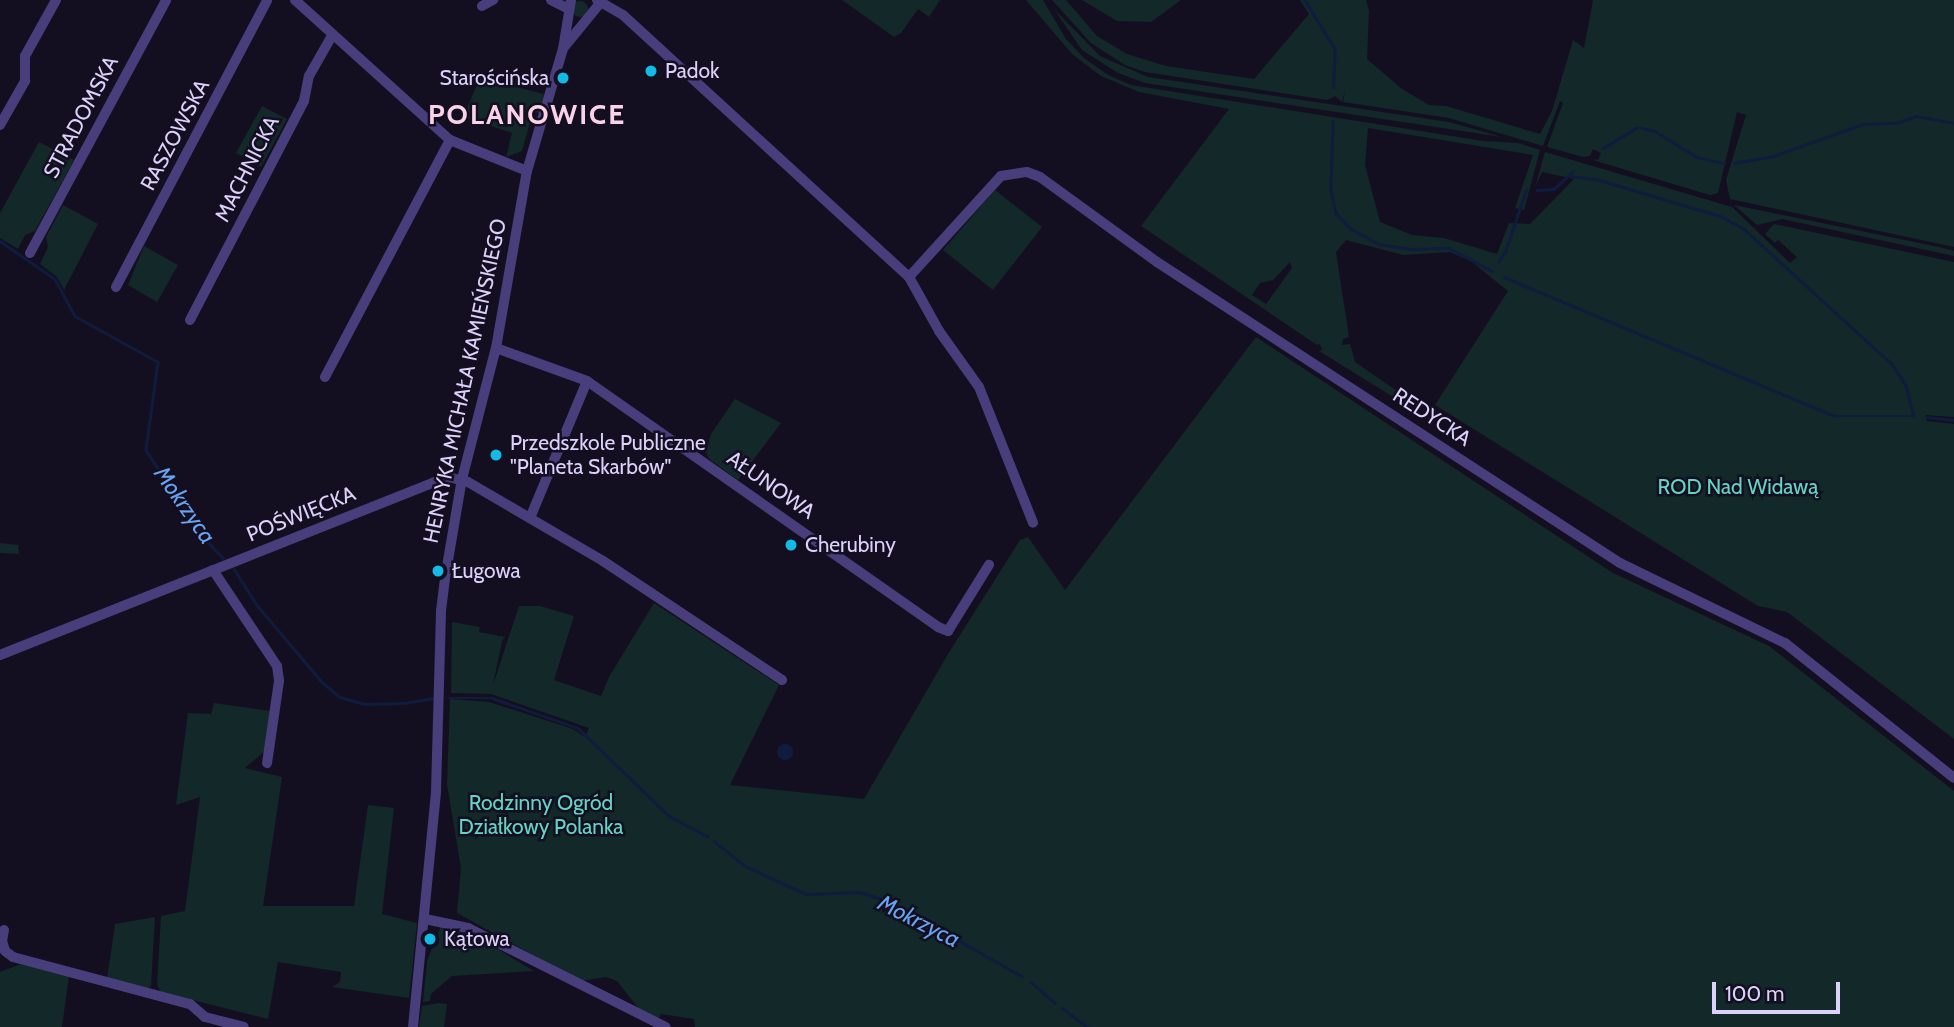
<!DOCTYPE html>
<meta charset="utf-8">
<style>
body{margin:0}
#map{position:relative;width:1954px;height:1027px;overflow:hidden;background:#140f20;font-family:Cabin,sans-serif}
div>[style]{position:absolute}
.green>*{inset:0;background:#122829}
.round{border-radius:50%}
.water>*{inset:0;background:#0f1c3e}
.stream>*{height:2.5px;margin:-1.25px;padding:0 1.25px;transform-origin:1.25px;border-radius:1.25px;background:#0f1c3e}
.minor>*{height:10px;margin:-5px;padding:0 5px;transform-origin:5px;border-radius:5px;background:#473e7b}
.dots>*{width:19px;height:19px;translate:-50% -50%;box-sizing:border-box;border:4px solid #140f20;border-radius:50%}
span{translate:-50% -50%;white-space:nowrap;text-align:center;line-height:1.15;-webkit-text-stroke:5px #140f20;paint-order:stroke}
.poi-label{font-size:21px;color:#dbd1fb}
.left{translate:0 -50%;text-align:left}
.right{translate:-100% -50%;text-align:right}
.street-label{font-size:21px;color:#dbd1fb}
.park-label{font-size:21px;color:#64d5c5}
.water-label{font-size:23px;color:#68a4f2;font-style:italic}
.district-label{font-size:28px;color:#fbd3e9;font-weight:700;letter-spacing:2px}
.scale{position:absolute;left:1712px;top:982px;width:128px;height:32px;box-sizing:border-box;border:4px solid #dbd1fb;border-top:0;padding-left:9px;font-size:21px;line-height:24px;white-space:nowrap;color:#dbd1fb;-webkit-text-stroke:5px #140f20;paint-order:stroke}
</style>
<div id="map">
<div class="green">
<i style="clip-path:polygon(842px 0,940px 0,929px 17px,918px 9px,901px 33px,894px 37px)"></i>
<i style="clip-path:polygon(evenodd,1026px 0,1043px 0,1066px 39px,1084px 58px,1108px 75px,1131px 85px,1483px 141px,1518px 143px,1540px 150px,1524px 210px,1515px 208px,1533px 155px,1368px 128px,1365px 165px,1380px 222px,1412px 235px,1444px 238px,1497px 254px,1509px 223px,1530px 224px,1574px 179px,1542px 172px,1535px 187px,1545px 152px,1732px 207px,1790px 263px,1797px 257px,1778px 240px,1775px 243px,1765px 234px,1774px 224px,1954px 262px,1954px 417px,1925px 415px,1927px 421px,1954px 424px,1954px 739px,1787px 612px,1758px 606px,1435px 405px,1508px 291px,1472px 262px,1450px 252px,1403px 255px,1346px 240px,1336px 252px,1349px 337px,1343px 339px,1342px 345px,1350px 344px,1355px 362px,1403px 395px,1395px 398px,1319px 351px,1322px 350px,1320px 344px,1317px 345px,1141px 226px,1229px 109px,1139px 92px,1101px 76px,1072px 54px,1026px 0,1290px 262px,1292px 268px,1266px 304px,1252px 295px,1260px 283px,1273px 280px,1290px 262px)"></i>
<i style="clip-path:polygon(1052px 0,1066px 0,1097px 36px,1127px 54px,1166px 66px,1254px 79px,1309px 14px,1300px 0,1366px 0,1369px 11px,1367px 59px,1402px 89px,1429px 105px,1446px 106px,1540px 134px,1552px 111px,1573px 40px,1584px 48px,1593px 0,1954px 0,1954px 247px,1730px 199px,1726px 180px,1746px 115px,1737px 112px,1718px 193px,1710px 195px,1596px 161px,1593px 159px,1598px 160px,1601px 153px,1593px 149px,1590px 156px,1583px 157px,1547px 147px,1563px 103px,1560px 101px,1543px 146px,1449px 118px,1343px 102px,1345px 90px,1342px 102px,1335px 96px,1327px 100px,1145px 72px,1125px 65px,1091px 43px)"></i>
<i style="clip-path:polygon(1082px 0,1181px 0,1151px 22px,1117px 21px)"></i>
<i class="round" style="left:572px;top:1px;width:16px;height:16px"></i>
<i style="clip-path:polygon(1054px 9px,1100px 56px,1148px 77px,1449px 122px,1502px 137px,1145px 83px,1118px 73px,1082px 50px)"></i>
<i style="clip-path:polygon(480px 78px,544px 94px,539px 113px,533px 112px,522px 151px,506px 157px,512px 133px,463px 117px)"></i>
<i style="clip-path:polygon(262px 106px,287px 119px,261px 167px,236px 153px)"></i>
<i style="clip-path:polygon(39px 142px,74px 160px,35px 231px,25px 235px,18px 249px,0 238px,0 213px)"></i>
<i style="clip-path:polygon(995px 190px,1042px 227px,993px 290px,943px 250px)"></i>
<i style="clip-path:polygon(63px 205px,98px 224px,64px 290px,57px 277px,40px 264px,48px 247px,46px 237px)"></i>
<i style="clip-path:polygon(1734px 205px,1939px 247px,1954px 251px,1954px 256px,1782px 219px,1757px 225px)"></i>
<i style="clip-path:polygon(144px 246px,178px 265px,157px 302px,128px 285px)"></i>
<i style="clip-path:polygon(1256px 337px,1613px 573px,1769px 646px,1954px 791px,1954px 1027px,695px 1027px,694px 1019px,661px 1014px,659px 1018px,639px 1009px,617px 981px,606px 977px,580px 981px,457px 913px,461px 868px,447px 784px,450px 699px,489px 702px,573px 729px,585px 737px,589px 728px,491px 694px,451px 693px,452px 622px,480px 627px,479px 632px,505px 637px,502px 641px,493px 685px,519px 606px,540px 606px,574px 616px,554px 680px,601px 696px,609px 677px,654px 603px,779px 685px,730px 785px,864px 799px,948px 654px,1020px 540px,1028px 537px,1065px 590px)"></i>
<i style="clip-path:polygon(735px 399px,781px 423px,738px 480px,709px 459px,706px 452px,711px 434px)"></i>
<i style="clip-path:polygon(0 543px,18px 545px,19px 554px,0 553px)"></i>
<i style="clip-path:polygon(214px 703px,270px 711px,265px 751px,245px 768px,282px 777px,263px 906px,354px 906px,368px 805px,394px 808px,382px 914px,417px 923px,409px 998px,332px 987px,340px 982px,341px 972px,278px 962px,268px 1019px,161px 992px,157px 985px,161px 916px,185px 911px,200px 797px,176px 805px,188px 713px,211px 714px)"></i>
<i style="clip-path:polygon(155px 917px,151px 986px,146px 990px,107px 979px,115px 924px)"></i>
<i style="clip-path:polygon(441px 926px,479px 938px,534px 971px,452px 976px,431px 994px,430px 1001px,423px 1002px,427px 961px)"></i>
<i style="clip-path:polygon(21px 964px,69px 976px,62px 1027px,0 1027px,0 972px)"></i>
<i style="clip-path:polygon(439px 1003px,447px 1004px,444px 1027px,419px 1027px,422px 1006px)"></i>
</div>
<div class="water">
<i class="round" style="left:777px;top:744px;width:16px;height:16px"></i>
</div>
<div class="stream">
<i style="left:1305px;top:0;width:57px;rotate:58.5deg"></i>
<i style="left:1335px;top:49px;width:38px;rotate:92deg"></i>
<i style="left:1333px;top:121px;width:69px;rotate:91.7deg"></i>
<i style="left:1331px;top:190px;width:24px;rotate:78deg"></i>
<i style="left:1336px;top:213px;width:21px;rotate:47deg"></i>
<i style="left:1350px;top:228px;width:33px;rotate:29deg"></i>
<i style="left:1379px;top:244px;width:33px;rotate:9deg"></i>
<i style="left:1412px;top:249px;width:37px;rotate:-2deg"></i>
<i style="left:1449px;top:248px;width:49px;rotate:28.1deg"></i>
<i style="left:1603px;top:148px;width:39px;rotate:-31deg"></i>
<i style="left:1636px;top:128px;width:6px"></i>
<i style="left:1642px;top:128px;width:13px;rotate:13deg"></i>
<i style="left:1655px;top:131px;width:49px;rotate:31.8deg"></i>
<i style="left:1697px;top:157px;width:28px;rotate:13deg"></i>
<i style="left:1734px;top:163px;width:40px;rotate:-10deg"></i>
<i style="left:1773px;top:156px;width:96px;rotate:-19.6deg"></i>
<i style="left:1863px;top:124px;width:33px;rotate:-2deg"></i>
<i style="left:1896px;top:123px;width:21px;rotate:-19deg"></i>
<i style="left:1916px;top:116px;width:39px;rotate:10deg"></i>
<i style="left:1568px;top:176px;width:28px;rotate:6deg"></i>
<i style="left:1596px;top:179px;width:129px;rotate:16.6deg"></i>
<i style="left:1720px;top:216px;width:27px;rotate:28deg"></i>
<i style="left:1744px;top:229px;width:199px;rotate:42.4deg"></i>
<i style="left:1891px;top:363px;width:27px;rotate:56deg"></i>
<i style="left:1906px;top:385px;width:32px;rotate:76deg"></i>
<i style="left:1537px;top:190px;width:17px;rotate:-3deg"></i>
<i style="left:1554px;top:189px;width:26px;rotate:-43deg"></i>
<i style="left:0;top:241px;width:67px;rotate:34.6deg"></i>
<i style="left:55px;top:279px;width:42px;rotate:61.6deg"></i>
<i style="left:75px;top:316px;width:95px;rotate:29deg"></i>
<i style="left:158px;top:362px;width:89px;rotate:97.8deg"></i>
<i style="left:146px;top:450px;width:104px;rotate:56.8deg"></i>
<i style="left:203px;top:537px;width:29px;rotate:46deg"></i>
<i style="left:1498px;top:262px;width:12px;rotate:-55deg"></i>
<i style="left:1505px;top:252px;width:65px;rotate:-71.3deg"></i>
<i style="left:1504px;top:277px;width:358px;rotate:22.8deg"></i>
<i style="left:1834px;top:416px;width:81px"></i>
<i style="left:1926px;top:417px;width:28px;rotate:6deg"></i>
<i style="left:234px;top:569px;width:43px;rotate:57.4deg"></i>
<i style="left:257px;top:605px;width:101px;rotate:49.8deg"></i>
<i style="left:322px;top:682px;width:23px;rotate:40deg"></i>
<i style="left:340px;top:697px;width:26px;rotate:16deg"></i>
<i style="left:365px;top:704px;width:40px;rotate:-1.4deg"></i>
<i style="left:405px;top:703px;width:27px;rotate:-10deg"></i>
<i style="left:449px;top:698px;width:43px"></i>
<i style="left:492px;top:698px;width:91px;rotate:19.2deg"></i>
<i style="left:578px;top:728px;width:127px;rotate:44deg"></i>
<i style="left:669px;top:816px;width:43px;rotate:27.8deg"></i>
<i style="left:714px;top:841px;width:40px;rotate:39deg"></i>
<i style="left:745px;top:866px;width:67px;rotate:24.7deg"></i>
<i style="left:806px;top:894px;width:54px;rotate:-2.1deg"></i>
<i style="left:860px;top:892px;width:32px;rotate:18deg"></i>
<i style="left:890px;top:902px;width:151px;rotate:29.3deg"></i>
<i style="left:1031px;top:982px;width:32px;rotate:41deg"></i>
<i style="left:1062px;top:1008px;width:31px;rotate:37deg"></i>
</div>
<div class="minor">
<i style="left:295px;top:0;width:209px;rotate:42.1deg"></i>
<i style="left:450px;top:140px;width:83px;rotate:21.9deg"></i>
<i style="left:551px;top:0;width:20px;rotate:27deg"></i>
<i style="left:597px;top:0;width:30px;rotate:30deg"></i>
<i style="left:623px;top:15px;width:388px;rotate:42.5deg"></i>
<i style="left:909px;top:277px;width:62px;rotate:60.9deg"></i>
<i style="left:939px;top:331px;width:69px;rotate:54.5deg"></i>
<i style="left:979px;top:387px;width:146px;rotate:68.3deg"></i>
<i style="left:482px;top:6px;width:13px;rotate:-29deg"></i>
<i style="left:565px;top:46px;width:57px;rotate:-50.7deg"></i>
<i style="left:0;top:125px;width:51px;rotate:-60.4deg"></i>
<i style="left:25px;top:81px;width:25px;rotate:-90deg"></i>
<i style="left:25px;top:56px;width:64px;rotate:-61deg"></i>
<i style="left:30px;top:253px;width:287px;rotate:-61.7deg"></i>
<i style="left:909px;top:277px;width:137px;rotate:-47.7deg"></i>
<i style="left:1001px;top:176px;width:26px;rotate:-9deg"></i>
<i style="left:1027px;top:172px;width:14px;rotate:21deg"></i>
<i style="left:1040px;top:177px;width:145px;rotate:36deg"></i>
<i style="left:1157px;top:262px;width:552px;rotate:33.03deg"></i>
<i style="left:1620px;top:563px;width:183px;rotate:25.9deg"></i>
<i style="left:1785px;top:643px;width:216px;rotate:38.6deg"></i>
<i style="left:116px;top:287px;width:324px;rotate:-62.2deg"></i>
<i style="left:190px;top:320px;width:247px;rotate:-62.5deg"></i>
<i style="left:304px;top:101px;width:25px;rotate:-79deg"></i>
<i style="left:309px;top:76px;width:48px;rotate:-60.3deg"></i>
<i style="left:496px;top:348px;width:97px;rotate:19.9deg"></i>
<i style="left:587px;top:381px;width:429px;rotate:35deg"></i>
<i style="left:938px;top:627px;width:11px;rotate:22deg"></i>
<i style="left:948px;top:631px;width:78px;rotate:-58.2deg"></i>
<i style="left:325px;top:377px;width:268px;rotate:-62.2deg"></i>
<i style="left:530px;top:518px;width:148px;rotate:-67.4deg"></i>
<i style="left:213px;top:570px;width:115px;rotate:56.3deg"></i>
<i style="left:277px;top:666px;width:15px;rotate:82deg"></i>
<i style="left:279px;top:681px;width:83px;rotate:98.3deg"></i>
<i style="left:0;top:655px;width:467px;rotate:-21.7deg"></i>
<i style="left:434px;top:482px;width:18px;rotate:-13deg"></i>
<i style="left:452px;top:478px;width:16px;rotate:14deg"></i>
<i style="left:468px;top:482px;width:156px;rotate:30.3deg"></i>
<i style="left:603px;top:561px;width:215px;rotate:33.6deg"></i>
<i style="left:425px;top:919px;width:44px;rotate:11.8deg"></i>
<i style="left:468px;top:928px;width:221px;rotate:26.6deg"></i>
<i style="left:4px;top:930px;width:11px;rotate:100deg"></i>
<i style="left:2px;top:941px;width:10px;rotate:73deg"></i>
<i style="left:5px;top:951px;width:10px;rotate:37deg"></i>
<i style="left:13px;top:957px;width:183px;rotate:14.9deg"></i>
<i style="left:190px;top:1004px;width:20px;rotate:41deg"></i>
<i style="left:205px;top:1017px;width:40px;rotate:14.4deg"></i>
<i style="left:413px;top:1027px;width:237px;rotate:-84.4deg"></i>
<i style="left:436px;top:791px;width:180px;rotate:-88.4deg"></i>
<i style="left:441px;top:611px;width:33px;rotate:-83deg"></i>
<i style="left:445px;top:578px;width:100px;rotate:-80.3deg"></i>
<i style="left:462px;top:479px;width:135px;rotate:-75.5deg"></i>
<i style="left:496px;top:348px;width:180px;rotate:-80.1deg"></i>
<i style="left:527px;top:171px;width:127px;rotate:-73.6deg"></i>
<i style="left:563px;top:49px;width:50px;rotate:-80.7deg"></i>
</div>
<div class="dots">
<i style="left:651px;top:71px;background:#13bae6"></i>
<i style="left:563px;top:78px;background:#13bae6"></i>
<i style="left:496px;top:455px;background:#13bae6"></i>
<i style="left:791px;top:545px;background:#13bae6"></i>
<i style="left:438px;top:571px;background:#13bae6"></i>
<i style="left:430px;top:939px;background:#13bae6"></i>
</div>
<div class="poi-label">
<span class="left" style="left:665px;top:71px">Padok</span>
<span class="right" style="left:549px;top:78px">Starościńska</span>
<span class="left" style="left:510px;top:455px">Przedszkole Publiczne<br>"Planeta Skarbów"</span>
<span class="left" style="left:805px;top:545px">Cherubiny</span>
<span class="left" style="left:452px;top:571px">Ługowa</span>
<span class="left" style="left:444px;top:939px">Kątowa</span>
</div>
<div class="street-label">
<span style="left:81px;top:117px;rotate:-62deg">STRADOMSKA</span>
<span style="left:175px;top:135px;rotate:-62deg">RASZOWSKA</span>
<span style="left:247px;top:169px;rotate:-63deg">MACHNICKA</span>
<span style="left:465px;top:381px;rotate:-78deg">HENRYKA MICHAŁA KAMIEŃSKIEGO</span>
<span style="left:1432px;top:417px;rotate:33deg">REDYCKA</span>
<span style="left:771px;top:485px;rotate:35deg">AŁUNOWA</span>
<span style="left:301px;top:514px;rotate:-22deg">POŚWIĘCKA</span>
</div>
<div class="park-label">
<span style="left:1738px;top:487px">ROD Nad Widawą</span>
<span style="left:541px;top:815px">Rodzinny Ogród<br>Działkowy Polanka</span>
</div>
<div class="water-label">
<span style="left:185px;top:505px;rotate:55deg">Mokrzyca</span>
<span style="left:919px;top:921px;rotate:27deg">Mokrzyca</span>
</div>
<div class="district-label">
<span style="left:527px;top:114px">POLANOWICE</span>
</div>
<div class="scale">100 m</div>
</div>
